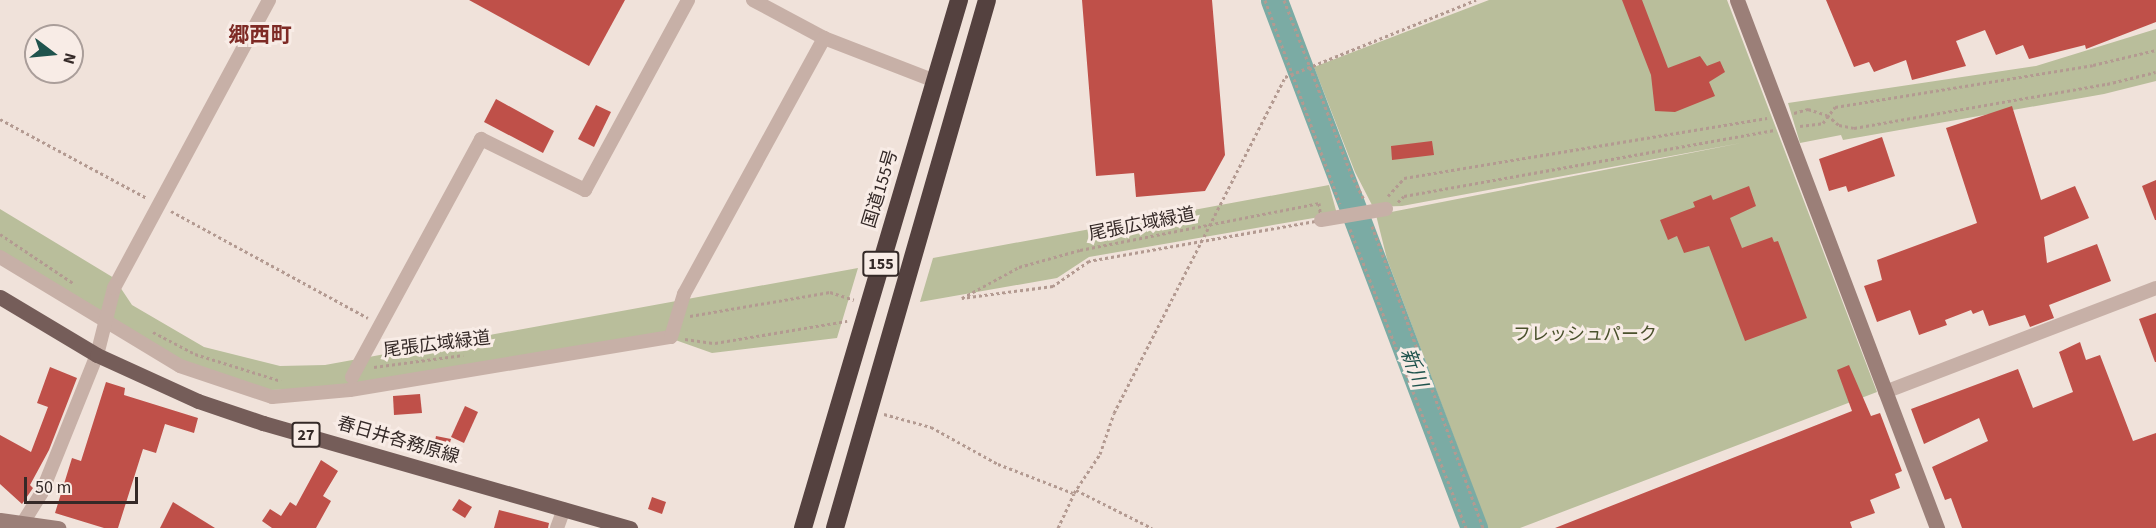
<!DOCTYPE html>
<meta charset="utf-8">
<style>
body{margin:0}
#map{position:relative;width:2156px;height:528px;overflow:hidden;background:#f0e2da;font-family:"Source Sans 3","Noto Sans JP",sans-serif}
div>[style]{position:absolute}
.green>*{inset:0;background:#b9be9b}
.river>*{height:27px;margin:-13.5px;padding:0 13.5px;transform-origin:13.5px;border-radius:13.5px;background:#7baba4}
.building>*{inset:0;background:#bf5049}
.path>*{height:3px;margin-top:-1.5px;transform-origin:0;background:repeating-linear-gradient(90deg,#b39a91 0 3px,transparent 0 6px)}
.street>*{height:14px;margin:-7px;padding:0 7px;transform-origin:7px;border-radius:7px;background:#c7b0a7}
.secondary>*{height:15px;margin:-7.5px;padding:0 7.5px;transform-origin:7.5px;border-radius:7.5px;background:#9b7f78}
.primary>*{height:15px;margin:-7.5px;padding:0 7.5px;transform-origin:7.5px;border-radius:7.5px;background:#755d59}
.highway>*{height:18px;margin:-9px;padding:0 9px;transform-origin:9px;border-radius:9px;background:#54413f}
span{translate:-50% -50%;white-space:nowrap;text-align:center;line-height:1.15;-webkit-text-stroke:6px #f8ece6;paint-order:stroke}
.shield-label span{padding:2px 4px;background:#f8ece6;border:2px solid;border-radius:4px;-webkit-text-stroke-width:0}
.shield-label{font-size:16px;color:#342927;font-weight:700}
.street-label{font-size:18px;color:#342927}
.park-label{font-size:18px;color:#4a512c}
.water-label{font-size:20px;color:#1f534d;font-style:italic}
.quarter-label{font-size:21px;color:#7e2a25;font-weight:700}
.north{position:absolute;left:24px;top:24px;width:60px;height:60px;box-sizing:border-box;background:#f8ece6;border:2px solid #aa9e9a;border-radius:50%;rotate:106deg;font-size:16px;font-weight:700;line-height:24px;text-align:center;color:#342927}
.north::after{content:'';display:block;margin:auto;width:21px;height:27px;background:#1f534d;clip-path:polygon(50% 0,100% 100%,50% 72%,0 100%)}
.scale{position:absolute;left:24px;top:477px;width:114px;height:27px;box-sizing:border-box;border:3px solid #342927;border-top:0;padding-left:8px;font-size:18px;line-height:21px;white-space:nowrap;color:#342927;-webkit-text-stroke:4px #f8ece6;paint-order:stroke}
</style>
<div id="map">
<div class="green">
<i style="clip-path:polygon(1489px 0,1727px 0,1877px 392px,1520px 528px,1488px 528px,1387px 259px,1376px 215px,1741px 143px,1402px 206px,1373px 207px,1355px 172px,1314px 67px)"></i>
<i style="clip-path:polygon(2156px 29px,2156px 81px,2104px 94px,1843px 140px,1841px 135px,1800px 143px,1788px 103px,2036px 66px)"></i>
<i style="clip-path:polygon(1329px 185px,1337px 214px,1089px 257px,1057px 278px,920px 302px,933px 258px)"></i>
<i style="clip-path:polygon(0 209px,114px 278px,132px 305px,204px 347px,280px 366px,325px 365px,858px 268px,837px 338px,712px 353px,664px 336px,336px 389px,269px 390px,183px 362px,0 253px)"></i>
</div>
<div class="river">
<i style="left:1274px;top:0;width:565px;rotate:69.25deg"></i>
</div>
<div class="building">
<i style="clip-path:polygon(469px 0,625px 0,589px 66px)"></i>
<i style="clip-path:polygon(1082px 0,1212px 0,1225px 155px,1205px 191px,1136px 197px,1134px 173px,1096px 176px)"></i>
<i style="clip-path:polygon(1622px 0,1642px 0,1668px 68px,1700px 56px,1707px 66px,1720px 61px,1725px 72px,1709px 82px,1715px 96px,1675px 112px,1655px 111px,1651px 75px)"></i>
<i style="clip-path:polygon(1826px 0,2156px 0,2156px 22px,2086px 49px,2085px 45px,2029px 59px,2023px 45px,1996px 55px,1985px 30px,1956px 41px,1966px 66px,1912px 80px,1906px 60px,1874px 72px,1869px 62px,1854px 67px)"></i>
<i style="clip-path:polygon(496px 99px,554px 131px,543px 153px,484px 122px)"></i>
<i style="clip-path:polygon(596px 105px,611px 112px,594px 147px,578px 139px)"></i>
<i style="clip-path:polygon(2012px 106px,2041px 200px,2075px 186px,2089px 218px,2044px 237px,2047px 263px,2097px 244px,2111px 281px,2049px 305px,2054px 318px,2030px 327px,2025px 315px,1989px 326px,1983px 310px,1973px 314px,1971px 310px,1945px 320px,1947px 325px,1919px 335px,1910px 310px,1877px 322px,1864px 286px,1882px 280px,1877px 260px,1977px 223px,1946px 128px)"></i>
<i style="clip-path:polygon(1882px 137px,1895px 176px,1848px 192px,1846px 186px,1829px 191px,1819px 159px)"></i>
<i style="clip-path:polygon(1432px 141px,1434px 155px,1392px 160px,1391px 146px)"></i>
<i style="clip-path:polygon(2156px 180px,2156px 220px,2155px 220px,2142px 186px)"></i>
<i style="clip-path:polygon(1749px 186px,1756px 206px,1730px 218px,1742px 248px,1772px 237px,1774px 242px,1778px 241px,1807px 318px,1745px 341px,1709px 246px,1684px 253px,1677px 236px,1668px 240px,1660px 220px,1695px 207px,1693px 202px,1711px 195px,1713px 200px)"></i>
<i style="clip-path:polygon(2156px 313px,2156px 362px,2155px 362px,2139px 319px)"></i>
<i style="clip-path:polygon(2080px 342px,2086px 360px,2100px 355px,2133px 441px,2156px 433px,2156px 528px,1962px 528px,1951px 498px,1945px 500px,1932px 467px,1988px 441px,1979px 418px,1924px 444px,1911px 409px,2018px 369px,2033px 408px,2073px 392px,2059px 352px)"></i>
<i style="clip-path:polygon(1849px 365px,1871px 416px,1880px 413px,1902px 471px,1895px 474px,1900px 488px,1870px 500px,1875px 513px,1850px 522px,1852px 528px,1555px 528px,1852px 411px,1837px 370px)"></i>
<i style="clip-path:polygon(50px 367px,77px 378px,49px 450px,30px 485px,33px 488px,22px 504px,0 484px,0 435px,31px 452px,48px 407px,37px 403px)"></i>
<i style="clip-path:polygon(106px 382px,125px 388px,124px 395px,198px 418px,194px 433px,165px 424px,156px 453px,143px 449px,118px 528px,104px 528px,55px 513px,72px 458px,81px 461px)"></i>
<i style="clip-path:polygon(420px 394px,422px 413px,394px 415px,393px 396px)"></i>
<i style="clip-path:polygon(465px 406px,478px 412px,464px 443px,451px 437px)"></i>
<i style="clip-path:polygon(436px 436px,451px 439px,448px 450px,434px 447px)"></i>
<i style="clip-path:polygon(321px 460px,338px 471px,323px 496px,331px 501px,316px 528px,272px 528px,262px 521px,270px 509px,281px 516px,290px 502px,296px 506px)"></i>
<i style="clip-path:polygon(652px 497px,666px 502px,662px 514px,648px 509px)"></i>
<i style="clip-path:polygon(459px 499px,472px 507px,465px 518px,452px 510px)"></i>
<i style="clip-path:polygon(173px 502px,215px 528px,160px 528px)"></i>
<i style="clip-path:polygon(499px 510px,549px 523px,548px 528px,494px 528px)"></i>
</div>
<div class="path">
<i style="left:1265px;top:0;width:217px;rotate:69.8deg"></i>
<i style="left:1284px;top:0;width:186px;rotate:68.9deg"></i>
<i style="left:1351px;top:174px;width:28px;rotate:63deg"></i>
<i style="left:1794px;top:113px;width:15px;rotate:-16deg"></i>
<i style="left:1808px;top:109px;width:20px;rotate:18deg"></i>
<i style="left:1827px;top:115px;width:16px;rotate:40deg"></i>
<i style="left:1839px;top:125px;width:15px;rotate:11deg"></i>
<i style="left:1854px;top:128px;width:257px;rotate:-9.9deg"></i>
<i style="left:2107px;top:84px;width:50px;rotate:-13.8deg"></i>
<i style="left:0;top:119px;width:167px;rotate:28.3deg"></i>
<i style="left:1800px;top:126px;width:23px;rotate:-7deg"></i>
<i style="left:1823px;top:123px;width:20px;rotate:-53deg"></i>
<i style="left:1835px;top:107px;width:261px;rotate:-9.2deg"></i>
<i style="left:2093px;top:65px;width:65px;rotate:-13.4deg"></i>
<i style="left:1388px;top:196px;width:24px;rotate:-48deg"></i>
<i style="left:1404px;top:178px;width:368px;rotate:-9.4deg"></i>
<i style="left:1398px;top:202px;width:8px;rotate:-45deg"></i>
<i style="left:1404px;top:196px;width:375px;rotate:-10.1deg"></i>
<i style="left:1319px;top:203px;width:17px;rotate:83deg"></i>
<i style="left:1321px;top:220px;width:236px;rotate:170deg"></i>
<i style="left:1089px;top:261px;width:44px;rotate:145.2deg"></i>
<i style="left:1053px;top:286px;width:92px;rotate:172.5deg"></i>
<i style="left:962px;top:298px;width:65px;rotate:-28.5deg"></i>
<i style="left:1019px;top:267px;width:63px;rotate:-15.6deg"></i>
<i style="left:1080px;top:250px;width:244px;rotate:-11.1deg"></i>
<i style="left:171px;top:211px;width:224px;rotate:28.5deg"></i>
<i style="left:1372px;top:226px;width:322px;rotate:69.8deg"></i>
<i style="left:1350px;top:229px;width:321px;rotate:68.8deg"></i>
<i style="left:0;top:234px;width:88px;rotate:33.9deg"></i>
<i style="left:690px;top:316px;width:142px;rotate:-9.7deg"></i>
<i style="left:830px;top:292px;width:25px;rotate:18deg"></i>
<i style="left:153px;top:332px;width:47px;rotate:27.6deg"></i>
<i style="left:195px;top:354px;width:90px;rotate:17.4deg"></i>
<i style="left:685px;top:339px;width:30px;rotate:8deg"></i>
<i style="left:715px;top:343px;width:134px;rotate:-9.5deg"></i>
<i style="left:374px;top:367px;width:90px;rotate:-7.7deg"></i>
<i style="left:884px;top:414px;width:49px;rotate:15.5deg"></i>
<i style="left:931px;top:427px;width:77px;rotate:28.9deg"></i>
<i style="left:998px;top:464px;width:80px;rotate:21.1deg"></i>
<i style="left:1076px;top:490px;width:85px;rotate:26.6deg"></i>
<i style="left:1058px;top:528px;width:38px;rotate:-65deg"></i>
<i style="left:1074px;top:493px;width:47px;rotate:-56.3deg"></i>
<i style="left:1100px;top:454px;width:43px;rotate:-71.1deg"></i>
<i style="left:1114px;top:413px;width:377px;rotate:-63deg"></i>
<i style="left:1285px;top:77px;width:206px;rotate:-22deg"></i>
</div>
<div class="street">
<i style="left:753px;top:0;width:81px;rotate:28.2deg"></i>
<i style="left:824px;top:38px;width:119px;rotate:21.2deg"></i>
<i style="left:1321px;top:220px;width:66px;rotate:-9.6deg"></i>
<i style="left:0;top:257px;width:210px;rotate:31.2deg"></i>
<i style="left:180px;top:366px;width:97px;rotate:18.6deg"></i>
<i style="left:272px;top:397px;width:78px;rotate:-5.1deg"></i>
<i style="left:350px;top:390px;width:325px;rotate:-9.4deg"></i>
<i style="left:671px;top:337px;width:45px;rotate:-73.2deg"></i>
<i style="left:684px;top:294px;width:292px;rotate:-61.3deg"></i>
<i style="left:352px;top:377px;width:271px;rotate:-61.5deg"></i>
<i style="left:481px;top:139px;width:116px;rotate:26.1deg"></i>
<i style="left:585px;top:190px;width:216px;rotate:-61.5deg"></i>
<i style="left:1885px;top:392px;width:290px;rotate:-21deg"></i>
<i style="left:24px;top:521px;width:32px;rotate:-58deg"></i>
<i style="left:41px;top:494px;width:150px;rotate:-68.1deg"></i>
<i style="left:97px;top:355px;width:69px;rotate:-75.8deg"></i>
<i style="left:114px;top:288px;width:327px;rotate:-61.7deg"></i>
<i style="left:557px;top:528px;width:20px;rotate:-70deg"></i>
</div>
<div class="secondary">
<i style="left:1737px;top:0;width:565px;rotate:69.25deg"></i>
<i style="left:0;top:520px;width:59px;rotate:7.9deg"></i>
</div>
<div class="primary">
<i style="left:0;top:297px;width:113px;rotate:30.9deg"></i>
<i style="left:97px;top:355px;width:111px;rotate:24.5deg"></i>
<i style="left:198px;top:401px;width:69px;rotate:18.7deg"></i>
<i style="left:263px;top:423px;width:382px;rotate:16deg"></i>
</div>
<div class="highway">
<i style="left:803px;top:528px;width:551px;rotate:-73.54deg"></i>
<i style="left:835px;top:528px;width:549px;rotate:-73.94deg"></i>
</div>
<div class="shield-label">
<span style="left:881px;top:264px">155</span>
<span style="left:306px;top:435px">27</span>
</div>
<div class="street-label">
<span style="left:881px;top:189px;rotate:-73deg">国道155号</span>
<span style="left:1142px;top:225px;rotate:-11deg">尾張広域緑道</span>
<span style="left:437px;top:345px;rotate:-7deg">尾張広域緑道</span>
<span style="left:398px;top:441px;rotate:16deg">春日井各務原線</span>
</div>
<div class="park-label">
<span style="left:1585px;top:335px">フレッシュパーク</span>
</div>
<div class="water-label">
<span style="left:1413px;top:368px;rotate:69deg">新川</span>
</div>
<div class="quarter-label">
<span style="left:260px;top:35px">郷西町</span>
</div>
<div class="north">N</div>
<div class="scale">50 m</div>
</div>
